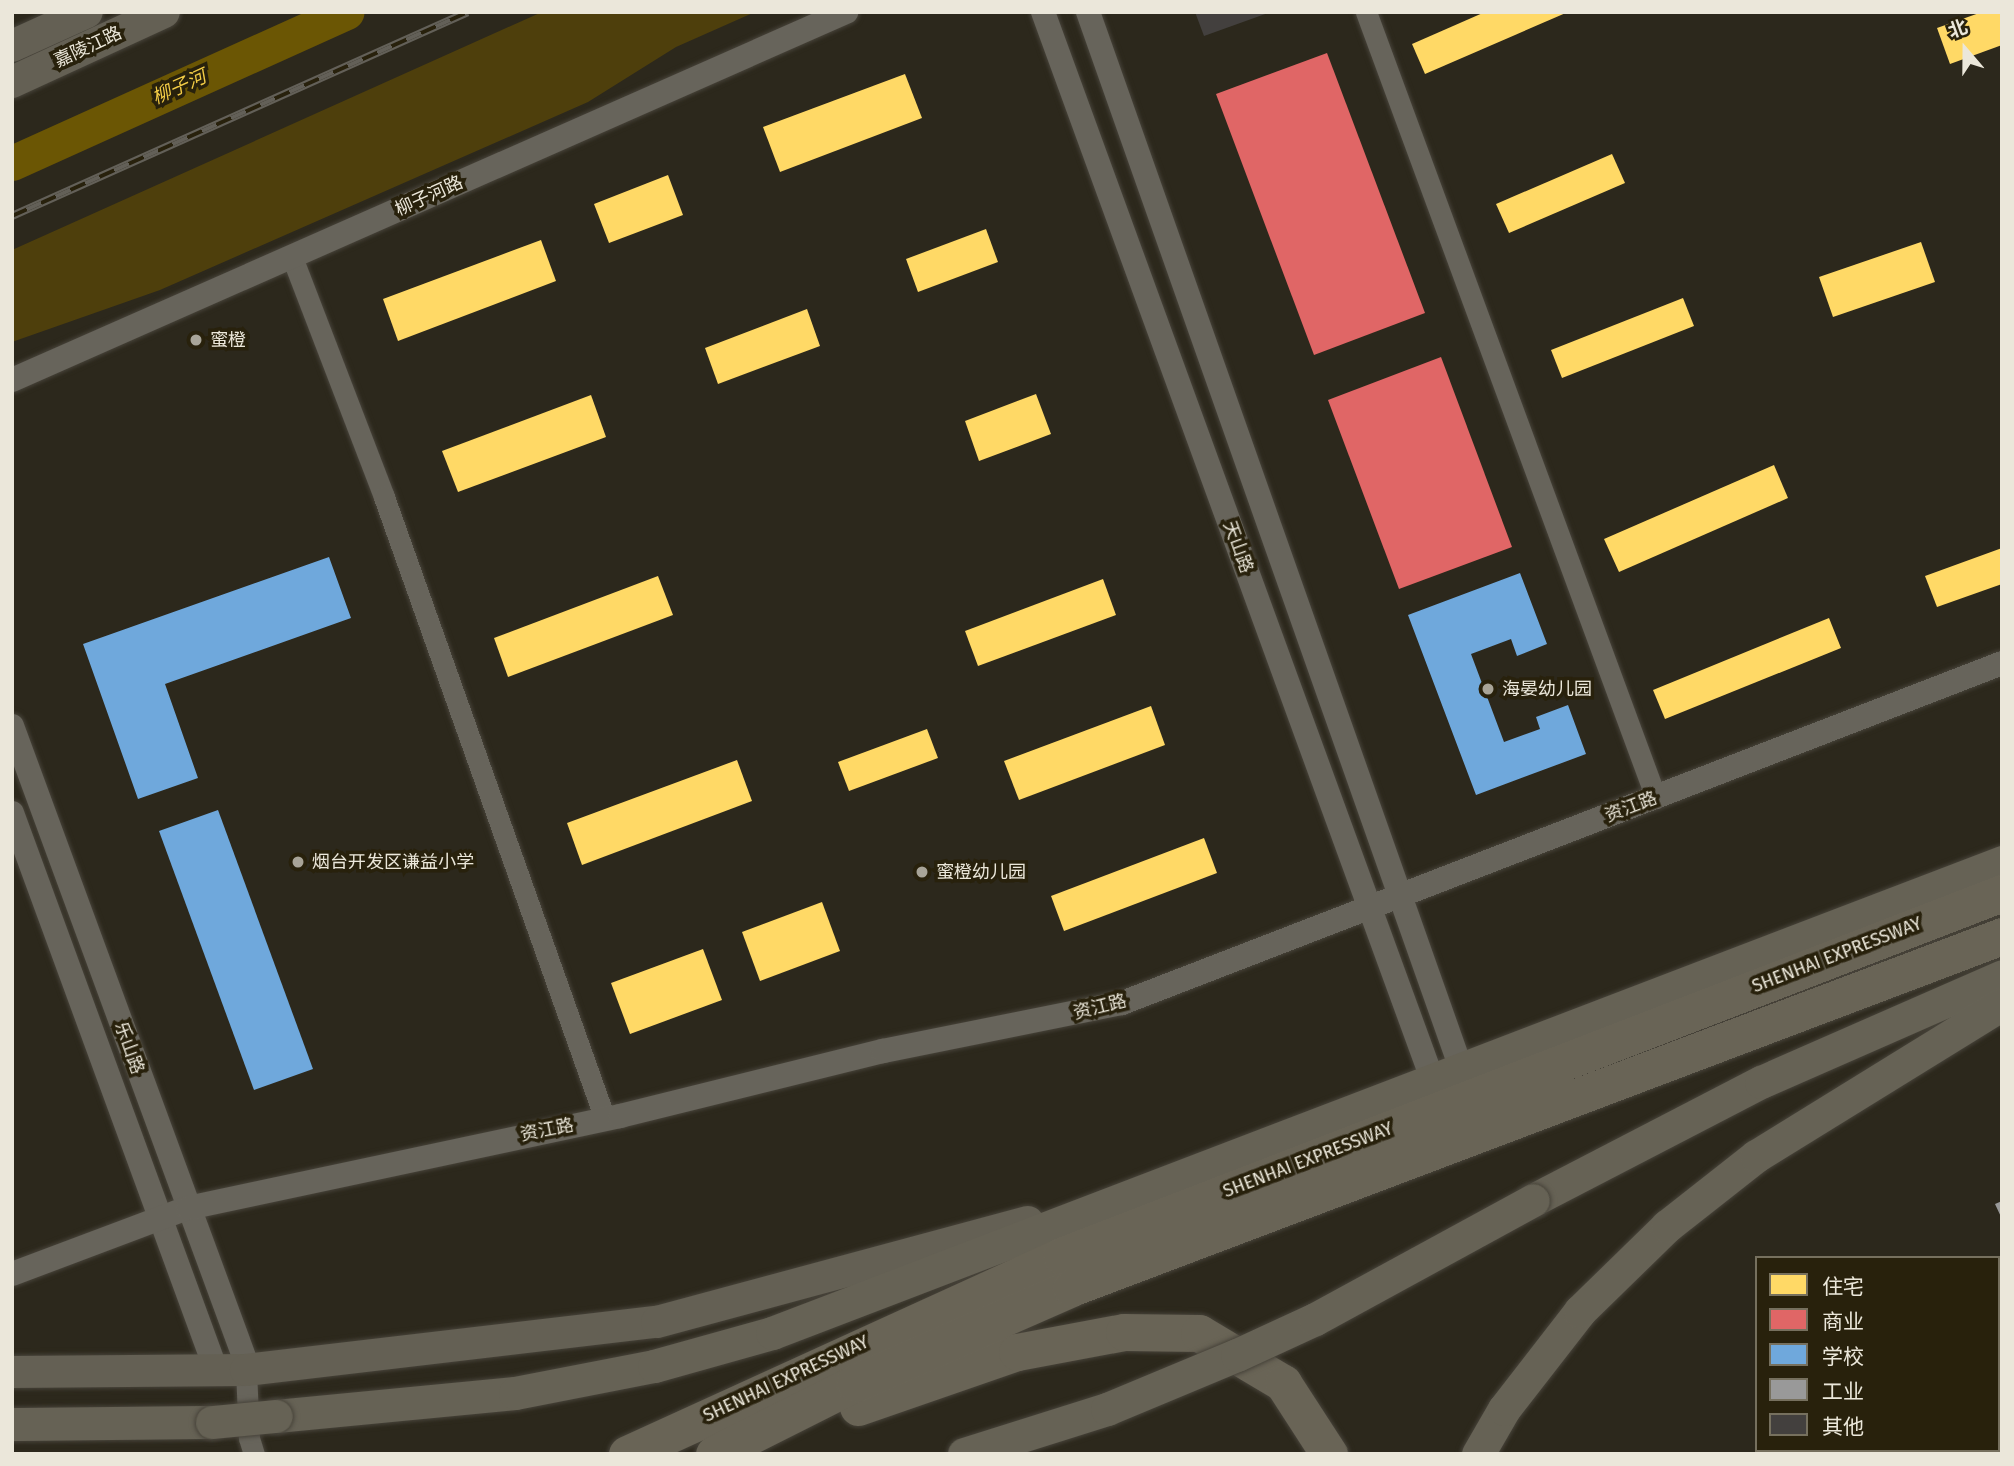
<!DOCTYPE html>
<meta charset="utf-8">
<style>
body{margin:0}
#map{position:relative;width:2014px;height:1466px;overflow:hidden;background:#2c281c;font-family:"Fira Sans","Noto Sans SC",sans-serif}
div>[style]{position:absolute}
.green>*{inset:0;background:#4e3f0c}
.homes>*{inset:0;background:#ffd966}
.shops>*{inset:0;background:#e06666}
.schools>*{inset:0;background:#6fa8dc}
.industry>*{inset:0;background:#999}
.river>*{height:35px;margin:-17.5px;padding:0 17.5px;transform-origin:17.5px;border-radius:17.5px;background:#6b5604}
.building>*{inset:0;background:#43403e}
.roads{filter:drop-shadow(0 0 2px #47433a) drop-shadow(0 0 2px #47433a)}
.minor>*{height:21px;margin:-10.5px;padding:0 10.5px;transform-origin:10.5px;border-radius:10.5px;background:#67645b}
.tertiary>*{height:24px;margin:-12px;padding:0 12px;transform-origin:12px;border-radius:12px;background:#67645b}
.primary>*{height:32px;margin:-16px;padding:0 16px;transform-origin:16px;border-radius:16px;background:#646054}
.trunk>*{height:33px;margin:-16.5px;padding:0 16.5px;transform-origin:16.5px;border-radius:16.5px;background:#666255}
.motorway>*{height:37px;margin:-18.5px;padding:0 18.5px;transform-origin:18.5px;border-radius:18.5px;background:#696456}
.rail>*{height:8px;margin-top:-4px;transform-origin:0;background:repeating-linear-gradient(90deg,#28210c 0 16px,#636058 0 32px);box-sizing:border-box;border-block:2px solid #636058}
.bridges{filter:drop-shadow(0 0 2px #47433a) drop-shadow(0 0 2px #47433a)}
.trunk-bridge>*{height:33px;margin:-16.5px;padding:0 16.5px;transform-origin:16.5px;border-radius:16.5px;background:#666255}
.dots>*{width:19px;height:19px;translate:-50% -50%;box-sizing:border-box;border:4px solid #28210c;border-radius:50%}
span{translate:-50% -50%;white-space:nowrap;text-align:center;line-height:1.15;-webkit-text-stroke:7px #28210c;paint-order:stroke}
.street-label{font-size:18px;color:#ebe7da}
.poi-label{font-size:18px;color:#ebe7da}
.left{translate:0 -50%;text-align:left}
.water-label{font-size:19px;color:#f3cc46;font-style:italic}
.frame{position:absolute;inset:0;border:14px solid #ebe7da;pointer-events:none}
.legend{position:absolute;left:1755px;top:1256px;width:245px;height:196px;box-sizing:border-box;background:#28210c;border:2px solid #76705e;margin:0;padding:9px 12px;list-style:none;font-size:21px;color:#ebe7da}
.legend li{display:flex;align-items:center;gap:14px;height:35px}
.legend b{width:35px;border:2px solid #76705e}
.north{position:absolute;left:1930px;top:14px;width:70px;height:70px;-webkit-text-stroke:5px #28210c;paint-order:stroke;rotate:340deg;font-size:19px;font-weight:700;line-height:28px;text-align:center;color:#ebe7da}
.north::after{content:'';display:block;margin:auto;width:24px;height:32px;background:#ebe7da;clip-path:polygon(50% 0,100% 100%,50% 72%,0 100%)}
</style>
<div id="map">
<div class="green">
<i style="clip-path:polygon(542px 12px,755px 12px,676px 47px,588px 102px,160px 290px,12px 342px,12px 250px)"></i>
</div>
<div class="homes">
<i style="clip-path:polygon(1485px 12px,1568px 12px,1425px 74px,1412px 44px)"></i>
<i style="clip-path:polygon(1982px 12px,2002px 12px,2002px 45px,1950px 64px,1937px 28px)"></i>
<i style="clip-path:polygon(905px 74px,922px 118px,780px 172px,763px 127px)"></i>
<i style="clip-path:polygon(1612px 154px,1625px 183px,1509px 233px,1496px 204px)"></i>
<i style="clip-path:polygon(668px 175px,683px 215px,609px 243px,594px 204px)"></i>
<i style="clip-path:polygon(986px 229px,998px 262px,918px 292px,906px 259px)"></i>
<i style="clip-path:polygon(541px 240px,556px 281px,398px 341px,383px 299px)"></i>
<i style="clip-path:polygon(1921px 242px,1935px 282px,1833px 317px,1819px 277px)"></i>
<i style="clip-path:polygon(1683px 298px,1694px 326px,1562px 378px,1551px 350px)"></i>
<i style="clip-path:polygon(807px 309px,820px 346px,718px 384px,705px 348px)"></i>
<i style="clip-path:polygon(1036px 394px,1051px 434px,979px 461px,965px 421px)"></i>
<i style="clip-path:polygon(591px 395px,606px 437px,458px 492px,442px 451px)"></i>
<i style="clip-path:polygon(1774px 465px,1788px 498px,1619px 572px,1604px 539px)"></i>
<i style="clip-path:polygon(2002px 548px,2002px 584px,1937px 607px,1925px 576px)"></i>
<i style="clip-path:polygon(658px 576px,673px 615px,508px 677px,494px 638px)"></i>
<i style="clip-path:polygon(1103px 579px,1116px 615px,978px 666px,965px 631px)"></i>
<i style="clip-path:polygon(1829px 618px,1841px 648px,1665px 719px,1653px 690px)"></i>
<i style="clip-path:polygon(1151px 706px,1165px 745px,1019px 800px,1004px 761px)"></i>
<i style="clip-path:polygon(927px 729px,938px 758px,849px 791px,838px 762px)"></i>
<i style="clip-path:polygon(737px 760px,752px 801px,582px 865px,567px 823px)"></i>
<i style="clip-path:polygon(1204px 838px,1217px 873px,1064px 931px,1051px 896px)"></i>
<i style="clip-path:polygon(822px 902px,840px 951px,760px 981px,742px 932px)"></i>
<i style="clip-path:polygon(703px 949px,722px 1000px,630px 1034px,611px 983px)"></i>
</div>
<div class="shops">
<i style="clip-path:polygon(1327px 53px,1425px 313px,1314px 355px,1216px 94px)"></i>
<i style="clip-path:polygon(1441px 357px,1512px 547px,1399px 589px,1328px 400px)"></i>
</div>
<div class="schools">
<i style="clip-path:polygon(329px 557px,351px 618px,165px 684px,198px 778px,138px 799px,83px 644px)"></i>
<i style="clip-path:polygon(1520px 573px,1547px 644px,1517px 656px,1511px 639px,1471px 654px,1504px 742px,1540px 729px,1536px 717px,1568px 705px,1586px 754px,1476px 795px,1408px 615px)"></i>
<i style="clip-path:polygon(218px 810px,313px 1069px,254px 1090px,159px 831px)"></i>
</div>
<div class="industry">
<i style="clip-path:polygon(2002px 1201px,2002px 1219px,1995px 1204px)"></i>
<i style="clip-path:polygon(2002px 1317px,2002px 1454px,2000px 1454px,1998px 1319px)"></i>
</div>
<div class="river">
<i style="left:12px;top:163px;width:367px;rotate:-24.3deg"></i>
</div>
<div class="building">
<i style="clip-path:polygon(1195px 12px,1268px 12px,1268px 13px,1204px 36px)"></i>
</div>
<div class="roads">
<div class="minor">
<i style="left:1366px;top:12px;width:838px;rotate:69.75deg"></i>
<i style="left:292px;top:257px;width:257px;rotate:69deg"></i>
<i style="left:384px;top:497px;width:660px;rotate:70.44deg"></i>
<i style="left:246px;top:1370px;width:68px;rotate:87.5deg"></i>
<i style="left:249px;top:1438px;width:17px;rotate:73deg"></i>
</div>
<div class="tertiary">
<i style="left:1043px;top:12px;width:1138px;rotate:69.96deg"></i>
<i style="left:1088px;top:12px;width:1123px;rotate:70.55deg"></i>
<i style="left:12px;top:380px;width:912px;rotate:-23.81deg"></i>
<i style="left:12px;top:726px;width:686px;rotate:69.8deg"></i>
<i style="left:12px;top:813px;width:593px;rotate:69.88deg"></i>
<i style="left:12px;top:1274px;width:188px;rotate:-20.6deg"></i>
<i style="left:188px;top:1208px;width:442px;rotate:-12deg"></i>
<i style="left:620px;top:1116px;width:271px;rotate:-13.9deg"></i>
<i style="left:883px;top:1051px;width:244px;rotate:-11.4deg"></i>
<i style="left:1122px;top:1003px;width:943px;rotate:-21.12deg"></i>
</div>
<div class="primary">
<i style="left:12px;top:46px;width:82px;rotate:-24.4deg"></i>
<i style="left:12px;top:82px;width:167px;rotate:-24.7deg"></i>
<i style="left:12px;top:1372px;width:234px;rotate:-0.5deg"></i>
<i style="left:246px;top:1370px;width:414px;rotate:-6.7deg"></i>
<i style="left:657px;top:1322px;width:384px;rotate:-15.1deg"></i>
</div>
<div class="trunk">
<i style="left:1533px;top:1200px;width:257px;rotate:-27.4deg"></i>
<i style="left:1761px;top:1082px;width:263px;rotate:-23.7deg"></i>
<i style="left:276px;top:1416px;width:240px;rotate:-5.5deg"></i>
<i style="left:515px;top:1393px;width:142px;rotate:-11deg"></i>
<i style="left:654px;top:1366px;width:123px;rotate:-15.6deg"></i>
<i style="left:772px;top:1333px;width:1317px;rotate:-20.95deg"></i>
<i style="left:12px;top:1424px;width:200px;rotate:-0.6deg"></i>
<i style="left:1478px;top:1454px;width:52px;rotate:-60deg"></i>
<i style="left:1504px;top:1409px;width:124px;rotate:-52.2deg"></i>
<i style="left:1580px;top:1311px;width:122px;rotate:-44.3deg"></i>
<i style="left:1667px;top:1226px;width:113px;rotate:-38.2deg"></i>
<i style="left:1756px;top:1156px;width:289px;rotate:-31.7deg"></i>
</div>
<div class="motorway">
<i style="left:858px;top:1407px;width:168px;rotate:-19.1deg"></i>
<i style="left:1017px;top:1352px;width:109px;rotate:-10.6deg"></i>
<i style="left:1124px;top:1332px;width:75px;rotate:0.8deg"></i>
<i style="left:1199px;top:1333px;width:98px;rotate:30.8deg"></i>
<i style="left:1283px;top:1383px;width:85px;rotate:57.1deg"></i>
<i style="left:627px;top:1454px;width:477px;rotate:-24.5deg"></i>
<i style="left:1061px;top:1256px;width:1009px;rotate:-21.09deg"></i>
<i style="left:714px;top:1454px;width:158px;rotate:-26.7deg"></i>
<i style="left:855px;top:1383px;width:236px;rotate:-23.7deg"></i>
<i style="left:1071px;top:1288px;width:995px;rotate:-20.71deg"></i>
</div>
</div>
<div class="rail">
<i style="left:12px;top:216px;width:499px;rotate:-24.1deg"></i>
</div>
<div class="bridges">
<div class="trunk-bridge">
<i style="left:212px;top:1422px;width:64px;rotate:-5.4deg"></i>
<i style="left:964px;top:1454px;width:150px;rotate:-17.5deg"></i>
<i style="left:1107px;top:1409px;width:141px;rotate:-22.6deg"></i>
<i style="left:1237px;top:1355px;width:86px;rotate:-24.8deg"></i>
<i style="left:1315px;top:1319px;width:248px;rotate:-28.6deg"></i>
</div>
</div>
<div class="dots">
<i style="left:196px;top:340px;background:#a8a498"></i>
<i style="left:1488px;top:689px;background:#a8a498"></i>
<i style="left:298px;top:862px;background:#a8a498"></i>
<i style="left:922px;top:872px;background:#a8a498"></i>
</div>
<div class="street-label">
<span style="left:88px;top:47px;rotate:-25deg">嘉陵江路</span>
<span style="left:429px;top:196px;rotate:-24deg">柳子河路</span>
<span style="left:1238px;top:547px;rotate:70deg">天山路</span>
<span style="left:1631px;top:807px;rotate:-21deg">资江路</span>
<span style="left:1837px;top:955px;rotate:-21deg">SHENHAI EXPRESSWAY</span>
<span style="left:1100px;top:1007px;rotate:-14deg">资江路</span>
<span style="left:129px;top:1048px;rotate:70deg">乐山路</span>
<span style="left:547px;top:1130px;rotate:-11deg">资江路</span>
<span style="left:1308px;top:1160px;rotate:-21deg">SHENHAI EXPRESSWAY</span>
<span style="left:786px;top:1379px;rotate:-25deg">SHENHAI EXPRESSWAY</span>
</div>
<div class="poi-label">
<span class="left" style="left:210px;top:340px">蜜橙</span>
<span class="left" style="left:1502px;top:689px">海晏幼儿园</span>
<span class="left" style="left:312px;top:862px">烟台开发区谦益小学</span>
<span class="left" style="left:936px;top:872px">蜜橙幼儿园</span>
</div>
<div class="water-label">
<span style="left:179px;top:87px;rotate:-24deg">柳子河</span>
</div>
<div class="frame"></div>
<ul class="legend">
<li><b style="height:19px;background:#ffd966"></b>住宅</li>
<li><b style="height:19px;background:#e06666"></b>商业</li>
<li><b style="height:19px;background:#6fa8dc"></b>学校</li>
<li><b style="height:19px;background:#999"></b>工业</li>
<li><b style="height:19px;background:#43403e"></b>其他</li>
</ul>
<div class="north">北</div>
</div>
